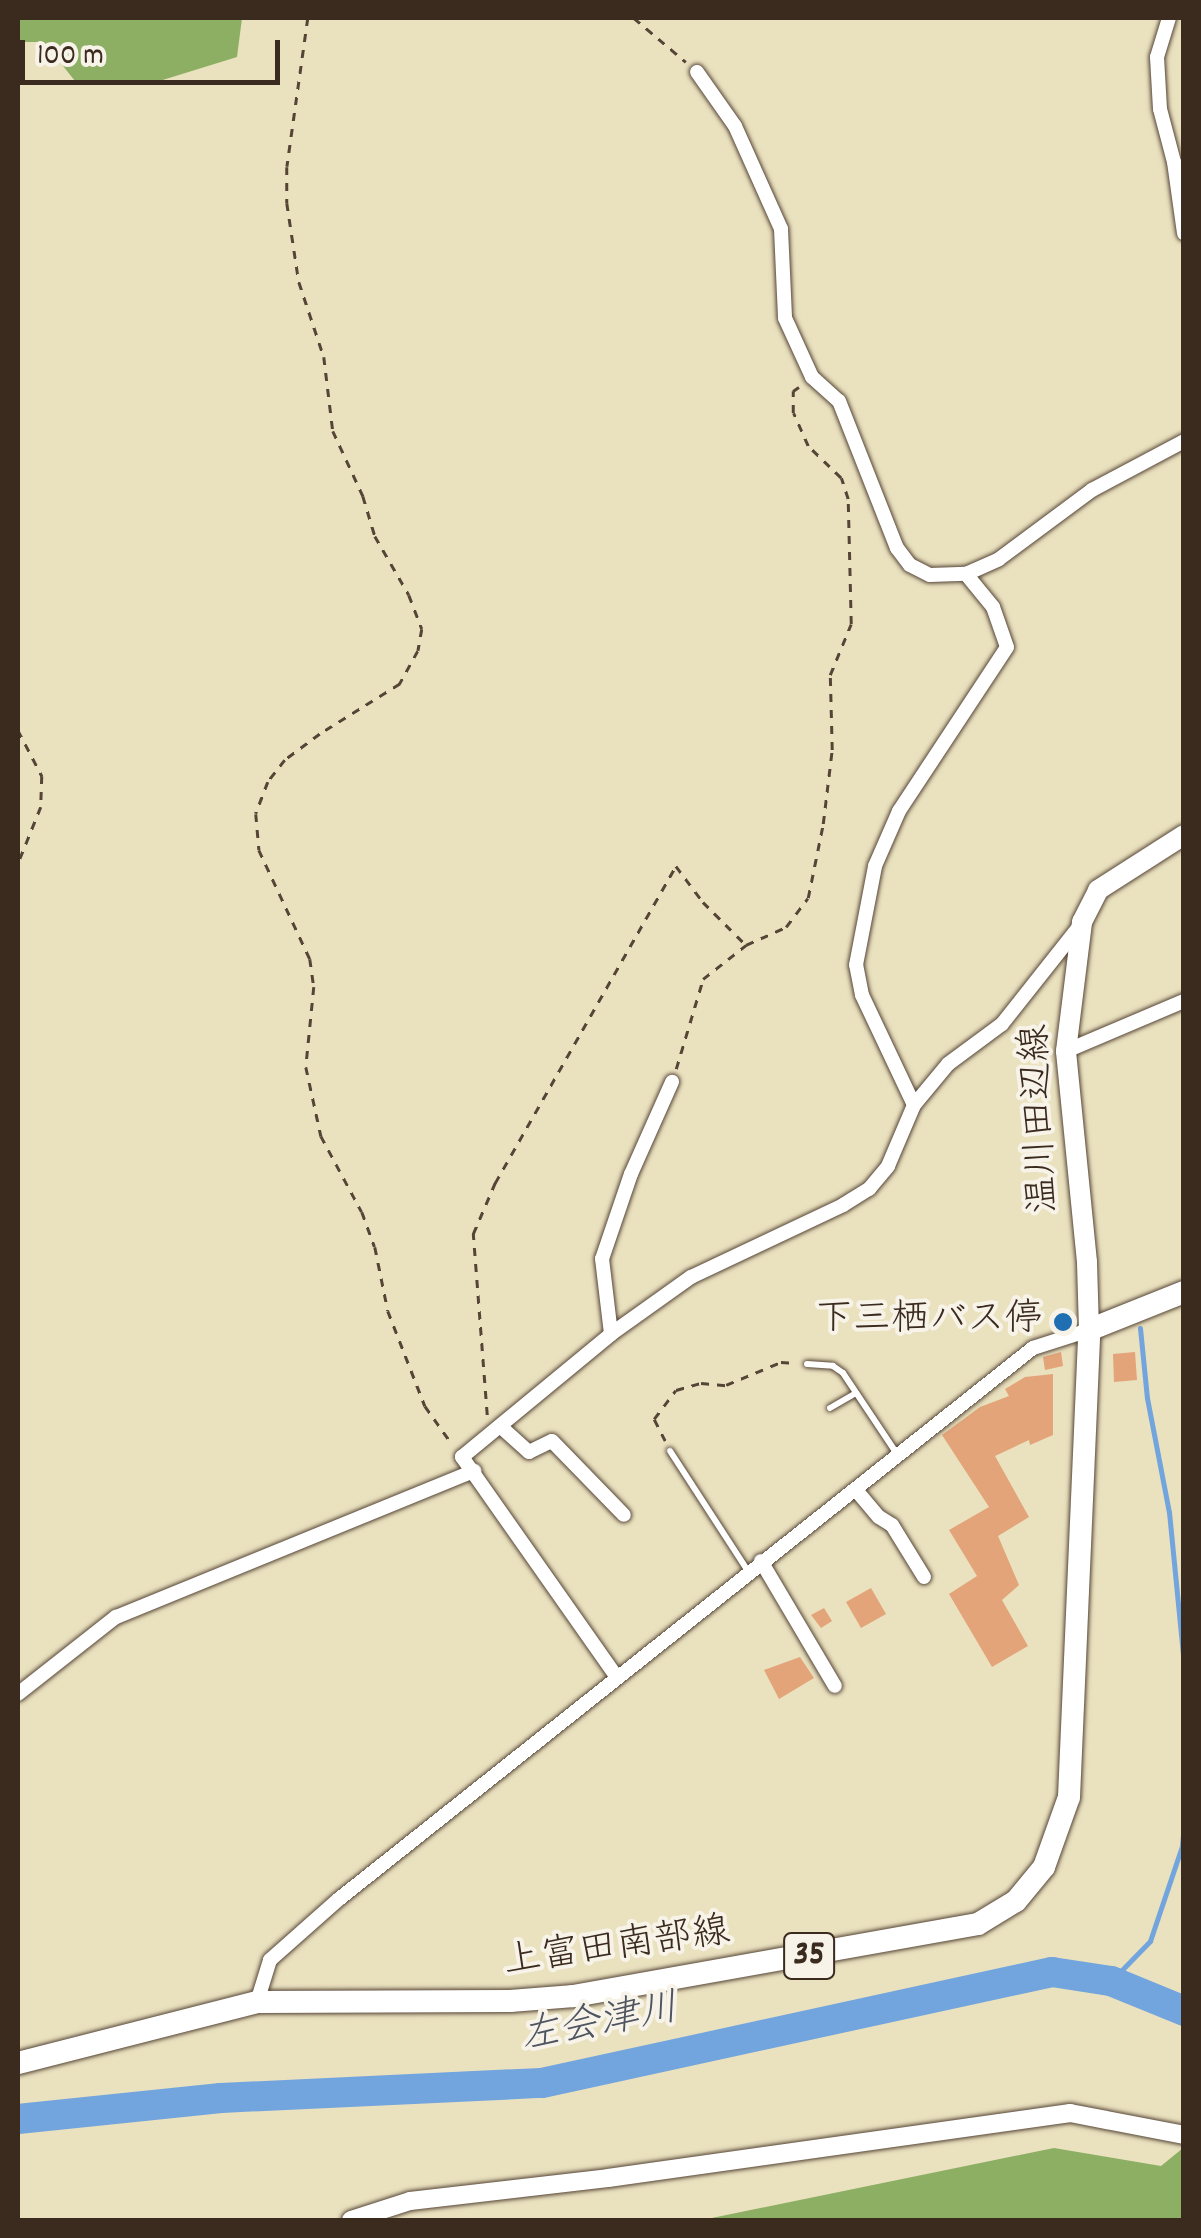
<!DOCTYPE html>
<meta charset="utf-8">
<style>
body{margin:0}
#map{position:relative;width:1201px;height:2238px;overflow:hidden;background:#eae1bf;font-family:Dekko,"Klee One",sans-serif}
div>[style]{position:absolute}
.forest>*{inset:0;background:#8caf63}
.stream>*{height:5px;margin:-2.5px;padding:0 2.5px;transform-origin:2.5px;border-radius:2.5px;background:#72a4dd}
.river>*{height:30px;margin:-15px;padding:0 15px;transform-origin:15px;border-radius:15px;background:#72a4dd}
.building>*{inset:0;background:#e3a47a}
.path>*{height:2.5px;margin-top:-1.25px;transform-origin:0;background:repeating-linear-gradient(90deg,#554536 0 8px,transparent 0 16px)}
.roads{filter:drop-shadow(0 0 2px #554536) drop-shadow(0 0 2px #554536)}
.service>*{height:6px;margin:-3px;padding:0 3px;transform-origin:3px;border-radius:3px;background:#fff}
.minor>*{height:14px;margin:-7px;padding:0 7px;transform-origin:7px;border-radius:7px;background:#fff}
.tertiary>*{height:18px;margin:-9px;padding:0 9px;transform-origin:9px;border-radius:9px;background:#fff}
.secondary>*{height:20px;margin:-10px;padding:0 10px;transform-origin:10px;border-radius:10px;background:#fff}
.primary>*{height:22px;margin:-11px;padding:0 11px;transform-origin:11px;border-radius:11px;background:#fff}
.dots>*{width:28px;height:28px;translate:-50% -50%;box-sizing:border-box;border:5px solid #f7f3e8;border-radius:50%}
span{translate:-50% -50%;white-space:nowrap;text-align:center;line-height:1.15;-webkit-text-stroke:8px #f7f3e8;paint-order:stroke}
.shield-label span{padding:2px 8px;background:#f7f3e8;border:2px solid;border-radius:8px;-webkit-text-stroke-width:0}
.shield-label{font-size:35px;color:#3b2a1e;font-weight:700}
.street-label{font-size:38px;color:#3b2a1e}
.poi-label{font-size:38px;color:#3b2a1e}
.right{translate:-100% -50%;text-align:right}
.water-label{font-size:40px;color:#4e5561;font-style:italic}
.frame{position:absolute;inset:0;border:20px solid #3b2a1e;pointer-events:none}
.scale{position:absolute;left:20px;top:40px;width:260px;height:45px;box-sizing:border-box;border:5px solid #3b2a1e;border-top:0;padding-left:12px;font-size:30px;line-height:35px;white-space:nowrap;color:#3b2a1e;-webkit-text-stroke:8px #f7f3e8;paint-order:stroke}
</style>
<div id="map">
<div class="forest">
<i style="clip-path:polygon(18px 18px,242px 18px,237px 57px,153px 83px,75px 81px,44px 42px,18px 42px)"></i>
<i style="clip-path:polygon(1054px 2148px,1161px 2166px,1183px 2148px,1183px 2220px,702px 2220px)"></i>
</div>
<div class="stream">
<i style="left:1140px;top:1328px;width:70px;rotate:84.3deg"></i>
<i style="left:1147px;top:1398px;width:116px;rotate:79.1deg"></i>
<i style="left:1169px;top:1512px;width:155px;rotate:84.4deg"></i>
<i style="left:1111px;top:1981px;width:56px;rotate:-45.7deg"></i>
<i style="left:1150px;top:1941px;width:100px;rotate:-71.4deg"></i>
<i style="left:1182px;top:1846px;width:24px;rotate:-85deg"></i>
</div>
<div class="river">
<i style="left:18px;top:2119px;width:204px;rotate:-5.9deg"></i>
<i style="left:221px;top:2098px;width:321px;rotate:-2.7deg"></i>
<i style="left:542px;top:2083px;width:522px;rotate:-12.28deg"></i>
<i style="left:1052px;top:1972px;width:60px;rotate:8.7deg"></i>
<i style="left:1111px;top:1981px;width:79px;rotate:22.3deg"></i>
</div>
<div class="building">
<i style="clip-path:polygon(1061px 1352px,1063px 1366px,1045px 1370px,1043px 1357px)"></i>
<i style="clip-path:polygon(1135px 1352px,1137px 1380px,1114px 1382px,1113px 1354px)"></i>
<i style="clip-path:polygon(1053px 1374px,1053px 1435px,1030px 1445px,1029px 1440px,995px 1456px,1029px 1517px,998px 1536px,1019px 1585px,1002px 1600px,1028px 1646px,992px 1667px,949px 1594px,977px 1576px,949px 1530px,989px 1507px,942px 1435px,980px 1407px,1009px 1396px,1005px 1389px,1025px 1377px)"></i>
<i style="clip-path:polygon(871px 1588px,886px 1614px,861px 1628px,846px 1602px)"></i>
<i style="clip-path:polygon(824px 1608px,832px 1621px,821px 1628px,811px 1615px)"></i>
<i style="clip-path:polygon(800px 1657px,814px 1678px,779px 1699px,764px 1670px)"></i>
</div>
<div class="path">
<i style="left:308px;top:18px;width:150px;rotate:98deg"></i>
<i style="left:287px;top:167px;width:36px;rotate:90deg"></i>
<i style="left:287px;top:203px;width:80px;rotate:81.4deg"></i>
<i style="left:299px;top:282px;width:79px;rotate:71.6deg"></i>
<i style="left:324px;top:357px;width:75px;rotate:83.1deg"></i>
<i style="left:333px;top:431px;width:72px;rotate:65.2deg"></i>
<i style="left:363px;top:496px;width:42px;rotate:73.3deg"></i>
<i style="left:375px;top:536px;width:68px;rotate:60deg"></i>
<i style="left:409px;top:595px;width:36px;rotate:69deg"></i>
<i style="left:422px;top:629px;width:22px;rotate:100deg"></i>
<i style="left:418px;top:651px;width:38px;rotate:119deg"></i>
<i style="left:400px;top:684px;width:94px;rotate:148deg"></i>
<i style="left:320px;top:734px;width:44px;rotate:143.4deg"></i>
<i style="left:285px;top:760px;width:28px;rotate:128deg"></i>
<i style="left:268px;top:782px;width:34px;rotate:111deg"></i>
<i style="left:256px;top:814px;width:36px;rotate:85deg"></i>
<i style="left:259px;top:850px;width:120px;rotate:64.9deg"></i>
<i style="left:310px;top:959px;width:28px;rotate:82deg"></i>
<i style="left:314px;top:987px;width:80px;rotate:95.7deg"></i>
<i style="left:306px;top:1067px;width:71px;rotate:77.7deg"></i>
<i style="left:321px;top:1136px;width:86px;rotate:61.7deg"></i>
<i style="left:362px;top:1212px;width:37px;rotate:70deg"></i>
<i style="left:375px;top:1247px;width:65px;rotate:78.5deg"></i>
<i style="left:388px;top:1311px;width:102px;rotate:68.7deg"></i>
<i style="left:425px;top:1406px;width:47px;rotate:54.6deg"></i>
<i style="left:634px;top:18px;width:68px;rotate:40.2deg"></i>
<i style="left:18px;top:730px;width:52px;rotate:62.4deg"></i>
<i style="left:42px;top:776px;width:31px;rotate:92deg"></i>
<i style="left:41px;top:807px;width:61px;rotate:112deg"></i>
<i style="left:676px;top:1069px;width:94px;rotate:-73.3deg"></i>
<i style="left:703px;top:979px;width:55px;rotate:-38.3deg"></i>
<i style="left:746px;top:945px;width:44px;rotate:-24.2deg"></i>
<i style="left:786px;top:927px;width:36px;rotate:-53deg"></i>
<i style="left:808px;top:898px;width:76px;rotate:-78.5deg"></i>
<i style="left:823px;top:824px;width:75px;rotate:-83.1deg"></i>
<i style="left:832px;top:750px;width:75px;rotate:-91.5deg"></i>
<i style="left:830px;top:675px;width:55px;rotate:-67.6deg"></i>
<i style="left:851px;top:624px;width:125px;rotate:-91.4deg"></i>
<i style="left:848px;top:499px;width:22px;rotate:-108deg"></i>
<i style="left:841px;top:478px;width:46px;rotate:-135.9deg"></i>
<i style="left:808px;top:446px;width:36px;rotate:-114deg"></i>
<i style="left:793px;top:413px;width:22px;rotate:-90deg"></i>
<i style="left:793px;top:391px;width:7px;rotate:-34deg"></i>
<i style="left:487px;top:1415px;width:182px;rotate:-94.4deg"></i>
<i style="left:473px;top:1234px;width:56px;rotate:-66.7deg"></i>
<i style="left:495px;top:1183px;width:365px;rotate:-60.3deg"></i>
<i style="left:676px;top:866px;width:45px;rotate:53.1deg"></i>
<i style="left:703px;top:902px;width:59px;rotate:45deg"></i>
<i style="left:665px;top:1441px;width:25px;rotate:-117deg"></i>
<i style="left:654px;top:1419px;width:36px;rotate:-53deg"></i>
<i style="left:676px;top:1390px;width:26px;rotate:-16deg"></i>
<i style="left:701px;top:1383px;width:25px;rotate:5deg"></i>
<i style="left:726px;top:1385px;width:60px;rotate:-22.7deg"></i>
<i style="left:781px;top:1362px;width:15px;rotate:4deg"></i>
</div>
<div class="roads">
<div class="service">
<i style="left:807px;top:1364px;width:26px;rotate:4deg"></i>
<i style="left:833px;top:1366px;width:12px;rotate:35deg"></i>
<i style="left:843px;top:1373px;width:101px;rotate:56.3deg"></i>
<i style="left:830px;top:1408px;width:30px;rotate:-30deg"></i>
<i style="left:670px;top:1451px;width:143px;rotate:57deg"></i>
</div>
<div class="minor">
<i style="left:1169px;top:18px;width:41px;rotate:107.1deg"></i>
<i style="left:1157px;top:57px;width:52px;rotate:86.7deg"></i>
<i style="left:1160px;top:109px;width:55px;rotate:75.2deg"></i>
<i style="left:1174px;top:162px;width:72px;rotate:82deg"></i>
<i style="left:697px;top:72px;width:66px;rotate:54.9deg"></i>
<i style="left:735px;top:126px;width:113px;rotate:65.9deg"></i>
<i style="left:781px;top:229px;width:89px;rotate:87.4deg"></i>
<i style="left:785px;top:318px;width:65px;rotate:65.4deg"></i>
<i style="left:812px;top:377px;width:36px;rotate:42deg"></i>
<i style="left:839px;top:401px;width:158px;rotate:68.5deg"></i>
<i style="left:897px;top:548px;width:21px;rotate:53deg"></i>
<i style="left:910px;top:565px;width:22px;rotate:27deg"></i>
<i style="left:930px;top:575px;width:36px;rotate:-2deg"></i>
<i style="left:966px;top:574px;width:36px;rotate:-24deg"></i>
<i style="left:999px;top:559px;width:116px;rotate:-36.6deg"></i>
<i style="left:1092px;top:490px;width:104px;rotate:-28deg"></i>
<i style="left:1066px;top:1051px;width:128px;rotate:-23deg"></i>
<i style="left:914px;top:1105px;width:122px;rotate:-115.3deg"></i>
<i style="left:862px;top:995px;width:31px;rotate:-101deg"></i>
<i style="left:856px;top:965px;width:101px;rotate:-79.1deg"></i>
<i style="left:875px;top:866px;width:60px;rotate:-66.4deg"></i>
<i style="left:899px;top:811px;width:196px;rotate:-56.6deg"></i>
<i style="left:1007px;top:647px;width:42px;rotate:-109.3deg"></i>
<i style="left:993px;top:607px;width:43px;rotate:-129.3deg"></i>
<i style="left:611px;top:1334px;width:76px;rotate:-96.8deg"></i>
<i style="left:602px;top:1259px;width:90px;rotate:-71.2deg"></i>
<i style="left:631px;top:1174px;width:101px;rotate:-66deg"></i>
<i style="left:500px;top:1426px;width:39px;rotate:42deg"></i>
<i style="left:529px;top:1452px;width:25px;rotate:-26deg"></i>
<i style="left:552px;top:1441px;width:103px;rotate:45.8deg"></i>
<i style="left:856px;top:1490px;width:35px;rotate:50deg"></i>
<i style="left:879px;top:1517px;width:15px;rotate:32deg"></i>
<i style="left:892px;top:1525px;width:61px;rotate:58.4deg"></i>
<i style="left:761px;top:1561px;width:145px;rotate:59.4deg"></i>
<i style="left:616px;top:1676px;width:268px;rotate:-125.1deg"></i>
<i style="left:462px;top:1457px;width:193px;rotate:-39.5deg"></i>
<i style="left:611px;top:1334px;width:98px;rotate:-35.5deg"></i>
<i style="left:691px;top:1277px;width:168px;rotate:-25.3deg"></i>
<i style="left:843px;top:1205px;width:31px;rotate:-32deg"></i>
<i style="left:869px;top:1189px;width:30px;rotate:-50deg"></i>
<i style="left:888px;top:1166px;width:66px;rotate:-66.9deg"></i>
<i style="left:914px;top:1105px;width:53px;rotate:-50.3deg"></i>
<i style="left:948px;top:1064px;width:67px;rotate:-36.5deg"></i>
<i style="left:1002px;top:1024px;width:129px;rotate:-51.6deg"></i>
<i style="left:18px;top:1694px;width:125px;rotate:-38.2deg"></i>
<i style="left:116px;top:1617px;width:387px;rotate:-22.2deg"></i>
<i style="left:257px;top:2002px;width:44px;rotate:-72.8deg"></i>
<i style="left:270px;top:1960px;width:92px;rotate:-41.5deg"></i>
<i style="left:339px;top:1899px;width:886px;rotate:-38.45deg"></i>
<i style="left:1033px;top:1348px;width:59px;rotate:-17.8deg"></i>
</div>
<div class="tertiary">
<i style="left:351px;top:2220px;width:62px;rotate:-17.9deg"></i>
<i style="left:410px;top:2201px;width:199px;rotate:-6.6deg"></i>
<i style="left:608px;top:2178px;width:467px;rotate:-8deg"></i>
<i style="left:1070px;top:2113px;width:116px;rotate:10.9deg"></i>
</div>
<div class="secondary">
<i style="left:1089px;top:1330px;width:68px;rotate:-91.7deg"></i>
<i style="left:1087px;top:1262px;width:212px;rotate:-95.7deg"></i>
<i style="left:1066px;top:1051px;width:130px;rotate:-82.9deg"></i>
<i style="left:1082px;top:922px;width:36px;rotate:-63deg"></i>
<i style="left:1098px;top:890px;width:102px;rotate:-32.6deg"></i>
</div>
<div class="primary">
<i style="left:18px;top:2063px;width:247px;rotate:-14.3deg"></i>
<i style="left:257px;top:2002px;width:253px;rotate:-0.2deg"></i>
<i style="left:510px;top:2001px;width:64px;rotate:-4.5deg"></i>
<i style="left:574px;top:1996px;width:410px;rotate:-10.1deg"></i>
<i style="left:978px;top:1924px;width:44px;rotate:-31.2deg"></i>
<i style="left:1016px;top:1901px;width:44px;rotate:-50.5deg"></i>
<i style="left:1044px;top:1867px;width:74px;rotate:-70.3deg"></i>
<i style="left:1069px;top:1797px;width:467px;rotate:-87.5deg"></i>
<i style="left:1089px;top:1330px;width:102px;rotate:-21.8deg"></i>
</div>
</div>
<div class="dots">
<i style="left:1063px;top:1322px;background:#1f6fb2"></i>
</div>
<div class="shield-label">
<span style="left:809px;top:1956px">35</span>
</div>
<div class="street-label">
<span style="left:1042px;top:1119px;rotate:-93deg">温川田辺線</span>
<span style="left:617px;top:1949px;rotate:-8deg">上富田南部線</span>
</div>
<div class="poi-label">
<span class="right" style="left:1043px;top:1322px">下三栖バス停</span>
</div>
<div class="water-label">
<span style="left:600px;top:2026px;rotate:-11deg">左会津川</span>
</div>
<div class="frame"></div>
<div class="scale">100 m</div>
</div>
